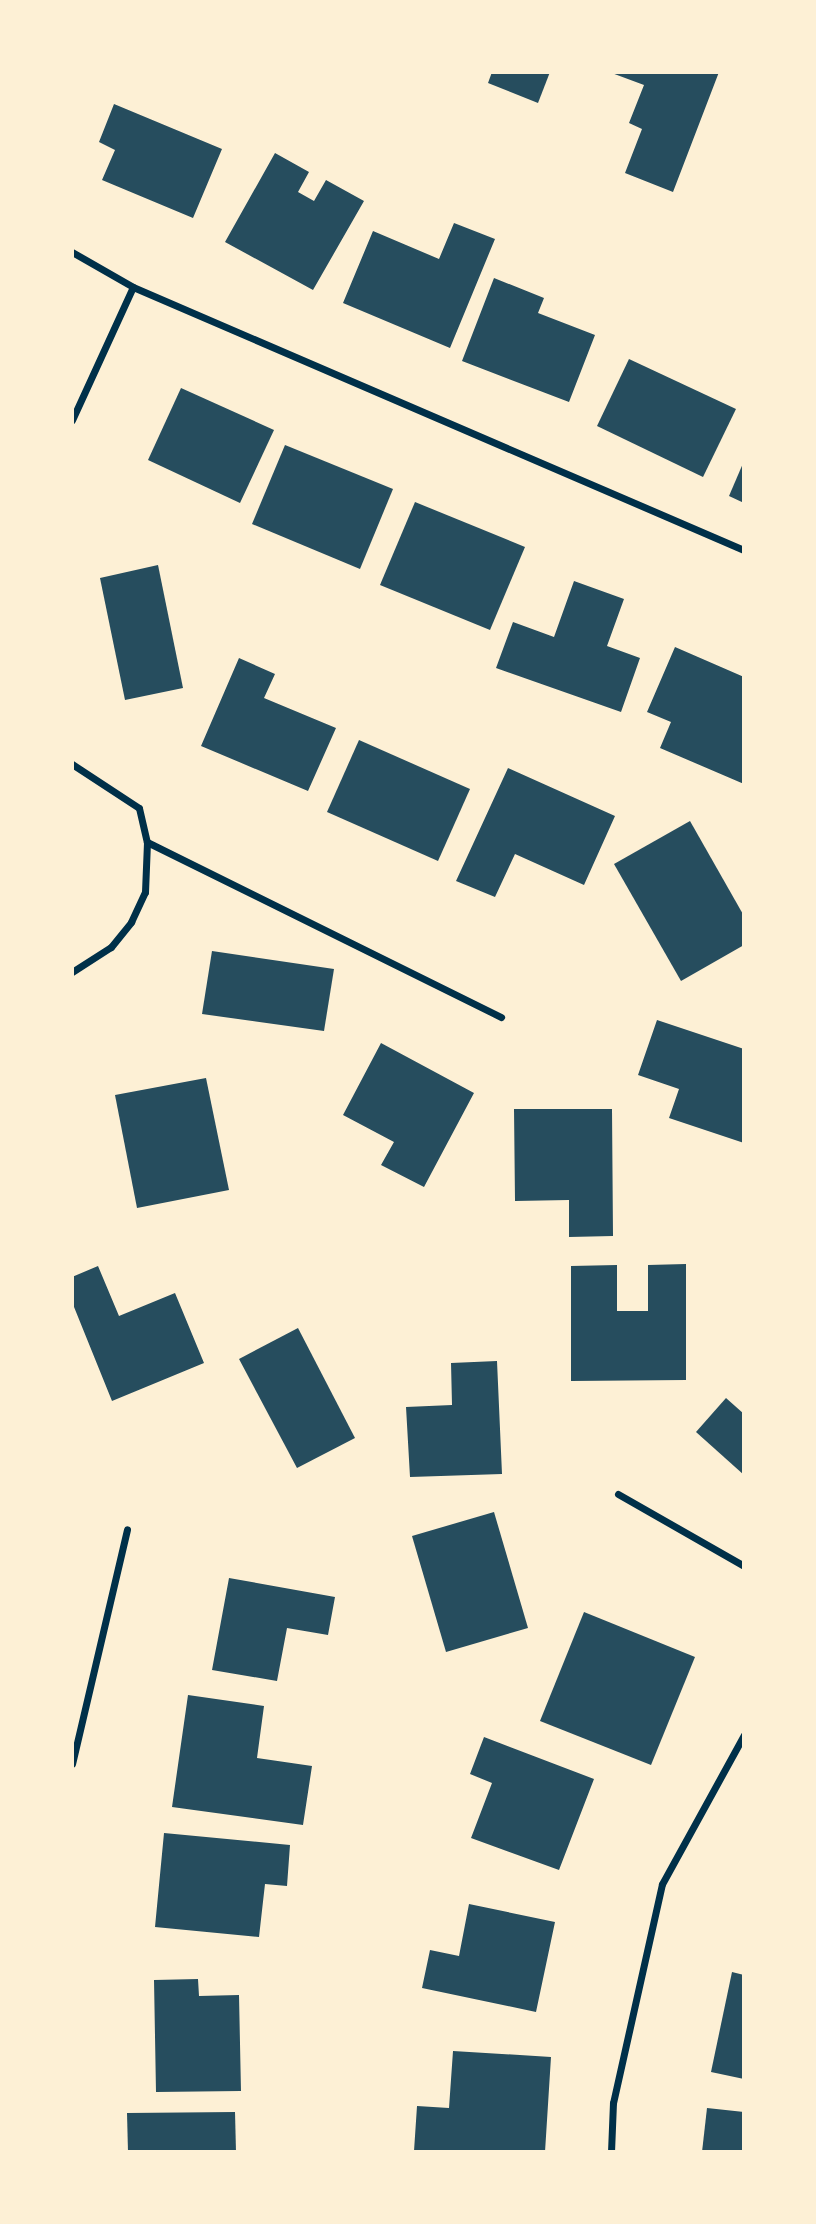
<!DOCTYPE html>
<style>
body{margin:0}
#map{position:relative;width:816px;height:2224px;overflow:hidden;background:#fdf0d5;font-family:Poppins,sans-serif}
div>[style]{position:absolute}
.building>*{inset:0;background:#264d5e}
.minor>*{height:7px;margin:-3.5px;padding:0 3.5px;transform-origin:3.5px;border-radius:3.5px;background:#003049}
span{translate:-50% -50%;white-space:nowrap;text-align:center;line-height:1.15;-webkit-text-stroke:7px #fdf0d5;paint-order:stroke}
.frame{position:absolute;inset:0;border:74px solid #fdf0d5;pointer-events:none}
</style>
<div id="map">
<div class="building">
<i style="clip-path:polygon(492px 72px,550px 72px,538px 103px,488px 83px)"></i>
<i style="clip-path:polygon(609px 72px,719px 72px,673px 192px,625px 173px,642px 129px,629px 123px,644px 85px)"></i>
<i style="clip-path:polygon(114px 104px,222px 149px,193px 218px,102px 180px,115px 150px,99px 142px)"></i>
<i style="clip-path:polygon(275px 153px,309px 172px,298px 192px,314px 201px,326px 180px,364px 201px,313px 290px,225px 242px)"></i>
<i style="clip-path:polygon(454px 223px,495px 239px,450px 348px,343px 303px,373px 231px,439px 259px)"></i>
<i style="clip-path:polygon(494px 278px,544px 298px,538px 313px,595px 335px,569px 402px,462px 361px)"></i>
<i style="clip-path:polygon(629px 359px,736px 409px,703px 477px,597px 426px)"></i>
<i style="clip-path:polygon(181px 388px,274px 430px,240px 503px,148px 460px)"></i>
<i style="clip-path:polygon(285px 445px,393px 489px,360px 569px,252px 524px)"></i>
<i style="clip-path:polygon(744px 461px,744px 503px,729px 496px)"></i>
<i style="clip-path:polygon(415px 502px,525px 547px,490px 630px,380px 585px)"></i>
<i style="clip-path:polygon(158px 565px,183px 688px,125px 700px,100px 578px)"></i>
<i style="clip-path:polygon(574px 581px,624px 599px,607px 646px,640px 658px,621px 712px,496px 668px,513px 622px,554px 637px)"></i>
<i style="clip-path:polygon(675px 647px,744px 677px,744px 784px,660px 748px,671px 722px,647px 712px)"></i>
<i style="clip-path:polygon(239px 658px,275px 674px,264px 698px,336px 728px,308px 791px,201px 746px)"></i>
<i style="clip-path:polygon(359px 740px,470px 789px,438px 861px,327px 812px)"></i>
<i style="clip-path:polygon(508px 768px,615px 816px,584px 885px,515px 854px,495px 897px,456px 881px)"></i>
<i style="clip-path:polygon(690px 821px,744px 916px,744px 945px,681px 981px,614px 864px)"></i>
<i style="clip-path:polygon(212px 951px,334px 969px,324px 1031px,202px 1014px)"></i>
<i style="clip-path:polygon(657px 1020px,744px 1049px,744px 1143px,669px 1118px,679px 1089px,638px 1075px)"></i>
<i style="clip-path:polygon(381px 1043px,474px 1093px,424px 1187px,381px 1165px,394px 1142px,343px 1115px)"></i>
<i style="clip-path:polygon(206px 1078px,229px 1190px,137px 1208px,115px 1095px)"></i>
<i style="clip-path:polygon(514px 1109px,612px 1109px,613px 1236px,569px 1237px,569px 1200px,515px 1201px)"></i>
<i style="clip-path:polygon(686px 1264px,686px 1380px,571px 1381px,571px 1266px,617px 1265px,617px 1311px,648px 1311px,648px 1265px)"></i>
<i style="clip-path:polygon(98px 1266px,119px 1316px,175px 1293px,204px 1363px,112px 1401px,72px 1302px,72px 1277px)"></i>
<i style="clip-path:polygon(298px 1328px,355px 1438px,297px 1468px,239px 1359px)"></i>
<i style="clip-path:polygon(497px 1361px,502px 1474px,410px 1477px,406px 1407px,452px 1405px,451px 1363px)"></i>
<i style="clip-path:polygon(726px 1398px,744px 1414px,744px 1475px,696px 1432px)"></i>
<i style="clip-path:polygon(494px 1512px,528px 1628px,446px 1652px,412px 1536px)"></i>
<i style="clip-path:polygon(229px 1578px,335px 1597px,328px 1635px,287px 1628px,277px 1681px,212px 1670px)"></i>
<i style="clip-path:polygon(584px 1612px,695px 1657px,651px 1765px,540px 1721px)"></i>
<i style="clip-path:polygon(188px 1695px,264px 1706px,257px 1758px,312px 1766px,303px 1825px,172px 1807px)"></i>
<i style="clip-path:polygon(484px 1737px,594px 1779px,559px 1870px,471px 1838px,492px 1783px,470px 1774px)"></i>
<i style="clip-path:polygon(164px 1833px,290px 1845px,287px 1886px,265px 1884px,259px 1937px,155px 1927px)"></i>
<i style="clip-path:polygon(469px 1904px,555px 1922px,536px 2012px,422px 1988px,430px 1950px,459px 1956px)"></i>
<i style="clip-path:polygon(732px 1972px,744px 1975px,744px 2079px,711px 2072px)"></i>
<i style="clip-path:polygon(198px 1979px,199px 1996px,239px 1995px,241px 2091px,156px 2092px,154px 1980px)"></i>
<i style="clip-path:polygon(453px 2051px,551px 2057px,545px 2152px,414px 2151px,417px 2106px,449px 2108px)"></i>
<i style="clip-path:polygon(707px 2108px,744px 2112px,744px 2152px,702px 2152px)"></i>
<i style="clip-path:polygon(235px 2112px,236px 2152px,128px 2152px,127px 2113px)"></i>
</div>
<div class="minor">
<i style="left:72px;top:252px;width:70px;rotate:29.8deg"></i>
<i style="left:133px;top:287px;width:665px;rotate:23.29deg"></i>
<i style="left:72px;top:420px;width:146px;rotate:-65.4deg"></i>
<i style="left:72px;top:764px;width:80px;rotate:33.3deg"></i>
<i style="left:139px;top:808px;width:35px;rotate:77deg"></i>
<i style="left:147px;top:842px;width:395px;rotate:26.3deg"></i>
<i style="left:72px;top:972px;width:46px;rotate:-32.7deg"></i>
<i style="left:111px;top:947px;width:32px;rotate:-51deg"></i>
<i style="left:131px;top:922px;width:33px;rotate:-65deg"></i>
<i style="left:145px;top:892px;width:50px;rotate:-87.7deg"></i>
<i style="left:618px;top:1494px;width:145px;rotate:29.7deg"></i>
<i style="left:72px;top:1764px;width:241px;rotate:-76.8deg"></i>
<i style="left:611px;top:2152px;width:49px;rotate:-87.7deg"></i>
<i style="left:613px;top:2103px;width:224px;rotate:-77.4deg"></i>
<i style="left:662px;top:1884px;width:170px;rotate:-61.2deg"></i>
</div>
<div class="frame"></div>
</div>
